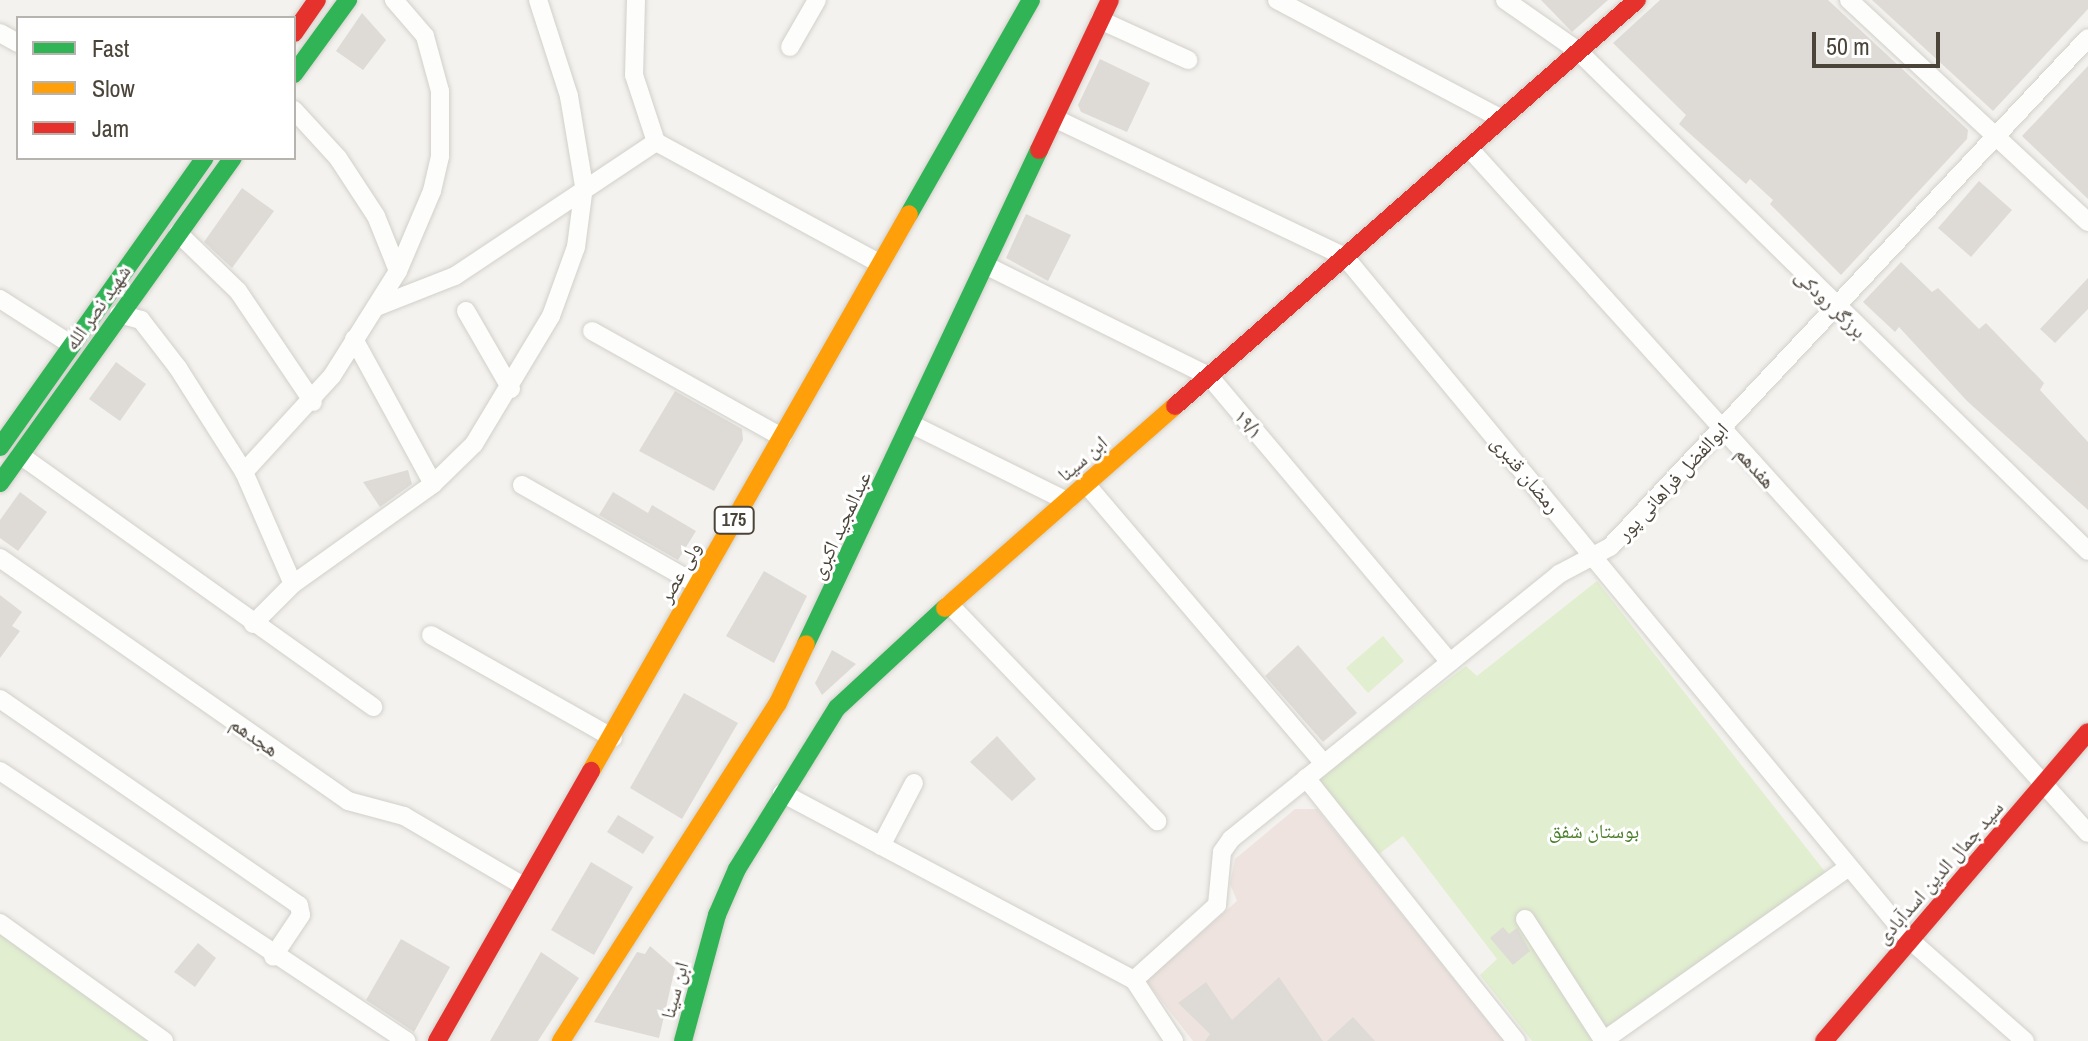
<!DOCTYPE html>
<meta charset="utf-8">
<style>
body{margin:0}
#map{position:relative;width:2088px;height:1041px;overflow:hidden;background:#f4f2ee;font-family:"Archivo Narrow","Noto Naskh Arabic",sans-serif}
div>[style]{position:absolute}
.medical>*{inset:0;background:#eee3df}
.green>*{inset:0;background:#e1eecf}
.building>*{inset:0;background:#dedbd6}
.roads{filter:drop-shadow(0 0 2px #d2d0cb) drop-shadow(0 0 2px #d2d0cb)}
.street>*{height:18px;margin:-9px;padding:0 9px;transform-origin:9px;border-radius:9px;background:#fdfdfc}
.fast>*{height:18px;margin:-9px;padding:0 9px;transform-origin:9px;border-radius:9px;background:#30b455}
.slow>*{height:18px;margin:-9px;padding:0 9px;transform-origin:9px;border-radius:9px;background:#ff9f0a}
.jam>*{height:18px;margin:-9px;padding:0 9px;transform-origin:9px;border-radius:9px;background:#e5322d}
span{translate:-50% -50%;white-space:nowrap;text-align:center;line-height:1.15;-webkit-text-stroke:6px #fff;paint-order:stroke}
.shield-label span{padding:2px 6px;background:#fff;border:2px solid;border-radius:6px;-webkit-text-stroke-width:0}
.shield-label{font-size:18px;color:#4b4439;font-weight:700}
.street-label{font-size:20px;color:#4b4439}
.park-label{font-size:20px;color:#4a7f2a}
.legend{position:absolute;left:16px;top:16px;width:280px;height:144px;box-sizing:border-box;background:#fff;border:2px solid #b7b4b0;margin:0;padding:10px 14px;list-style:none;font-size:24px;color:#4b4439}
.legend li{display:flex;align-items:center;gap:16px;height:40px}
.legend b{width:40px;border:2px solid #b7b4b0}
.scale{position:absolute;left:1812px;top:32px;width:128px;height:36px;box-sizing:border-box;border:4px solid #4b4439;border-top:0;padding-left:10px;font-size:24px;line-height:28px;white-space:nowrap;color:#4b4439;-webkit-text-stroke:6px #fff;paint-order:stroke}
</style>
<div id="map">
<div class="medical">
<i style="clip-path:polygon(1295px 809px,1317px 809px,1504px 1041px,1193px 1041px,1146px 981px,1237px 901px,1230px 884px,1235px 859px)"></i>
</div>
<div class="green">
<i style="clip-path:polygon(1597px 581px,1826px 873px,1593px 1041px,1532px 1041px,1480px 975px,1497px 959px,1403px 836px,1379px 854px,1318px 779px,1466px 666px,1477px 676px)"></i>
<i style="clip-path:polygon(1383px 636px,1404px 661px,1368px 693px,1346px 668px)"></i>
<i style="clip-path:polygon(0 932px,153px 1041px,0 1041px)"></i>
</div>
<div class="building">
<i style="clip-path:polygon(1541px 0,1608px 0,1572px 32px)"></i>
<i style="clip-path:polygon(1660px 0,1828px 0,1968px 130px,1967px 139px,1841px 275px,1770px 204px,1773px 200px,1750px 179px,1746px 184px,1679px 124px,1686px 115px,1613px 43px)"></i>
<i style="clip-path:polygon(1872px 0,2088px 0,2088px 9px,1993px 111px)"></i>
<i style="clip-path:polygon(362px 13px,386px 40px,363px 70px,336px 51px)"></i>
<i style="clip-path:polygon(1100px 59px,1150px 83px,1127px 132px,1081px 112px,1078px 105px)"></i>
<i style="clip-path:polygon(2088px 66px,2088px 199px,2022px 136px)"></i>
<i style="clip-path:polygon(1979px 181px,2012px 210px,1971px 257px,1938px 228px)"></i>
<i style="clip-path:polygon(242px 188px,274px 211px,232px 268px,204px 242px)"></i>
<i style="clip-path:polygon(1026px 214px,1071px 235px,1048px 281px,1006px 258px)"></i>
<i style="clip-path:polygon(1901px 262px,1932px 292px,1938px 288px,1979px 329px,1986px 323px,2044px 383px,2040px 390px,2088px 442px,2088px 510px,1967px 401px,1899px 327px,1895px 332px,1863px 302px)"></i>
<i style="clip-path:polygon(2088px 278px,2088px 309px,2055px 343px,2040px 329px)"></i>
<i style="clip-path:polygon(116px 362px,146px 384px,120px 421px,89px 399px)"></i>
<i style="clip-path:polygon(675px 391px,742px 429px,743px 440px,714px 491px,639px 451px)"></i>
<i style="clip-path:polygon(408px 470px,412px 484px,380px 507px,363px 482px)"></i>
<i style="clip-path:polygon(20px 492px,47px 512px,18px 551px,0 538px,0 520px)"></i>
<i style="clip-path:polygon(613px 492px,648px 513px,652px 505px,696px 531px,678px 560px,599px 515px)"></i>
<i style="clip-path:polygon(764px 571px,807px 596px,774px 663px,726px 636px)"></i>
<i style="clip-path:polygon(0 595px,22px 612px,12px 626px,20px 631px,0 658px)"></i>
<i style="clip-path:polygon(1298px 645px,1357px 713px,1323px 742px,1265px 676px)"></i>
<i style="clip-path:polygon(832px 650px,856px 664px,822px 695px,815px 683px)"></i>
<i style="clip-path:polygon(684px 693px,738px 723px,682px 819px,630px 788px)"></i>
<i style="clip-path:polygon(997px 736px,1036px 779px,1012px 801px,970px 762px)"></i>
<i style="clip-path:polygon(618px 815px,654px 837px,643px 854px,607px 832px)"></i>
<i style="clip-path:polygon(591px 862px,633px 887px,594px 955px,551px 930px)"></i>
<i style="clip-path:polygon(1503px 927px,1509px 934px,1517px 928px,1530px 951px,1513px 965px,1490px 938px)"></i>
<i style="clip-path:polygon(401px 939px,450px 967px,414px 1032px,366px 1000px)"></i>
<i style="clip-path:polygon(198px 943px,216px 958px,195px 987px,174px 972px)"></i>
<i style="clip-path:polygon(650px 946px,675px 968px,659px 1038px,594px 1022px,637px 952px,645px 954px)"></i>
<i style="clip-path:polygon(541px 952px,579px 978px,538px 1041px,490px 1041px)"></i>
<i style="clip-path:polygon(1279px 977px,1323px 1041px,1205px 1041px,1210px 1034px,1178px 1003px,1206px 982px,1232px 1020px)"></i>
<i style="clip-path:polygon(1353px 1017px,1375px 1041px,1327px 1041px)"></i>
</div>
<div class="roads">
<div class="street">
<i style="left:636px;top:0;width:75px;rotate:91.5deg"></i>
<i style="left:634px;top:75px;width:71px;rotate:71.8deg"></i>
<i style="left:656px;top:142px;width:254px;rotate:28.5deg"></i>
<i style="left:1277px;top:0;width:255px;rotate:27.9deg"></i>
<i style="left:1505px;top:0;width:89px;rotate:34.9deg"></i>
<i style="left:1578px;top:51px;width:714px;rotate:44.43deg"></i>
<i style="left:1849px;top:0;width:326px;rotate:42.9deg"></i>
<i style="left:1100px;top:20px;width:97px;rotate:24.4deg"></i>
<i style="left:0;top:33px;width:21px;rotate:29deg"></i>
<i style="left:790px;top:47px;width:54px;rotate:-60.1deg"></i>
<i style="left:294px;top:110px;width:65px;rotate:47.5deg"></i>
<i style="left:338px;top:158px;width:69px;rotate:56.8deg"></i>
<i style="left:376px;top:216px;width:59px;rotate:68.2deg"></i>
<i style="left:1054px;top:118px;width:322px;rotate:25.5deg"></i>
<i style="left:1345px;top:257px;width:886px;rotate:50.4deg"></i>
<i style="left:1910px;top:940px;width:153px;rotate:41.3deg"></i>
<i style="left:1469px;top:148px;width:923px;rotate:47.9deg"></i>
<i style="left:178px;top:233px;width:83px;rotate:44deg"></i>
<i style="left:238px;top:291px;width:134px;rotate:56deg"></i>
<i style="left:985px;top:265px;width:250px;rotate:26.4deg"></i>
<i style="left:1209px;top:376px;width:374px;rotate:49.9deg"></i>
<i style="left:0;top:299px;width:85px;rotate:32.6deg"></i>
<i style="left:376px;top:307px;width:85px;rotate:-21.4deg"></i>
<i style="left:455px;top:276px;width:242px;rotate:-33.7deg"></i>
<i style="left:466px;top:311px;width:90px;rotate:60deg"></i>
<i style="left:119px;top:314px;width:23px;rotate:15deg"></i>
<i style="left:141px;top:320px;width:61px;rotate:52.4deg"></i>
<i style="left:178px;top:368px;width:123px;rotate:57.6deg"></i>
<i style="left:244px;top:472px;width:122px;rotate:66.4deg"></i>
<i style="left:592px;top:331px;width:218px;rotate:29.2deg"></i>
<i style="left:354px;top:339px;width:165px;rotate:61.4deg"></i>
<i style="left:911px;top:424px;width:174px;rotate:26.3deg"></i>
<i style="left:20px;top:455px;width:434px;rotate:35.5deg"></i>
<i style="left:244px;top:472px;width:130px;rotate:-47.5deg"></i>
<i style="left:332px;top:376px;width:124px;rotate:-57.8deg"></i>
<i style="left:398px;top:271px;width:87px;rotate:-67deg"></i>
<i style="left:432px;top:191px;width:36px;rotate:-77deg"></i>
<i style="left:440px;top:156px;width:65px;rotate:-90deg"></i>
<i style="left:440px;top:91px;width:57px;rotate:-105.3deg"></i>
<i style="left:425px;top:36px;width:48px;rotate:-130.7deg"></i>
<i style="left:1086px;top:484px;width:367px;rotate:49.6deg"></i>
<i style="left:522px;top:485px;width:200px;rotate:29.6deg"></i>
<i style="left:0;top:558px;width:424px;rotate:34.9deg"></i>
<i style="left:348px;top:801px;width:58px;rotate:15deg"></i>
<i style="left:404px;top:816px;width:140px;rotate:30.4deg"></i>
<i style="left:949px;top:604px;width:301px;rotate:46.2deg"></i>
<i style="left:253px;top:624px;width:57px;rotate:-45deg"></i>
<i style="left:293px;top:584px;width:172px;rotate:-35.5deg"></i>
<i style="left:433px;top:484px;width:57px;rotate:-44.3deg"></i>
<i style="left:474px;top:444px;width:149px;rotate:-59deg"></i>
<i style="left:551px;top:316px;width:73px;rotate:-70.1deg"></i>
<i style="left:576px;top:247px;width:62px;rotate:-82.5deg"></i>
<i style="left:584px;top:186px;width:91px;rotate:-99.5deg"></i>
<i style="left:569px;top:96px;width:101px;rotate:-107.9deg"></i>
<i style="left:431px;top:635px;width:209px;rotate:29.5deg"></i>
<i style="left:0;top:699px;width:363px;rotate:34.6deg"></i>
<i style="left:299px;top:905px;width:10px;rotate:79deg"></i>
<i style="left:301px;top:915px;width:50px;rotate:123.7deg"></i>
<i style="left:0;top:771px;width:488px;rotate:33.6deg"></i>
<i style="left:1306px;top:778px;width:337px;rotate:51.4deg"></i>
<i style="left:782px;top:793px;width:399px;rotate:28deg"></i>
<i style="left:1134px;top:980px;width:73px;rotate:56.7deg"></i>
<i style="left:881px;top:846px;width:71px;rotate:-62.4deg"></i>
<i style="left:1525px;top:919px;width:145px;rotate:57.1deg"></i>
<i style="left:0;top:923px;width:202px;rotate:35.7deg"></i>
<i style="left:1134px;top:980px;width:112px;rotate:-42.1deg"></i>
<i style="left:1217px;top:905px;width:53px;rotate:-84.6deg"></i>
<i style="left:1222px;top:852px;width:16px;rotate:-55deg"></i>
<i style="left:1231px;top:839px;width:422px;rotate:-38.9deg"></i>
<i style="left:1559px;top:574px;width:58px;rotate:-27.9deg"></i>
<i style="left:1610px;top:547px;width:698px;rotate:-46.8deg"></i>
<i style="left:1603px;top:1041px;width:301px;rotate:-35.3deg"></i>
</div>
<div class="fast">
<i style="left:294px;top:74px;width:92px;rotate:-53.9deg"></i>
<i style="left:909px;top:214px;width:246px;rotate:-60.3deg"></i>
<i style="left:0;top:447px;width:354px;rotate:-54.7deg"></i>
<i style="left:0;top:483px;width:400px;rotate:-54.4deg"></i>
<i style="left:806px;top:644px;width:546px;rotate:-64.75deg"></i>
<i style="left:683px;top:1041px;width:131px;rotate:-74.9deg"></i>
<i style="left:717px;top:915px;width:50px;rotate:-66.5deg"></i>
<i style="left:737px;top:869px;width:190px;rotate:-58.2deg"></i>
<i style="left:837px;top:708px;width:147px;rotate:-42.8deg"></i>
</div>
<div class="slow">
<i style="left:945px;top:608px;width:306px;rotate:-41.3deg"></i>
<i style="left:591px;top:771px;width:641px;rotate:-60.28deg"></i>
<i style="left:561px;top:1041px;width:402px;rotate:-57.3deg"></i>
<i style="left:778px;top:703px;width:65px;rotate:-64.6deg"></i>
</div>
<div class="jam">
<i style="left:294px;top:33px;width:40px;rotate:-55.1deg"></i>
<i style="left:1039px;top:150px;width:166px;rotate:-64.7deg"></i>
<i style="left:1175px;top:406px;width:615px;rotate:-41.31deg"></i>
<i style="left:437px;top:1041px;width:311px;rotate:-60.3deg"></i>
<i style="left:1824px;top:1041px;width:406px;rotate:-49.5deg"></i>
</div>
</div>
<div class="shield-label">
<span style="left:734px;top:520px">175</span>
</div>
<div class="street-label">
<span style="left:1831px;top:303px;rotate:44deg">برزگر رودکی</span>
<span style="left:97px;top:307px;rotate:-55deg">شهید نصر الله</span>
<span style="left:1249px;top:424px;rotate:50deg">۱۹/۱</span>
<span style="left:1082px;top:458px;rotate:-41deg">ابن سینا</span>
<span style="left:1756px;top:467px;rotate:48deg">هفدهم</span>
<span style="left:1526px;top:474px;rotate:50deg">رمضان قنبری</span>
<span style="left:1672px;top:481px;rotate:-47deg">ابوالفضل فراهانی پور</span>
<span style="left:840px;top:525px;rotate:-65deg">عبدالمجید اکبری</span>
<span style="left:679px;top:572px;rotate:-61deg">ولی عصر</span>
<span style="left:255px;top:736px;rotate:35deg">هجدهم</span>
<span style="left:1939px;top:872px;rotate:-49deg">سید جمال الدین اسدآبادی</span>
<span style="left:674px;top:990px;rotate:-75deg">ابن سینا</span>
</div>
<div class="park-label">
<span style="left:1594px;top:830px">بوستان شفق</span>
</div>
<ul class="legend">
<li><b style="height:10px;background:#30b455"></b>Fast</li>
<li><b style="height:10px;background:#ff9f0a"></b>Slow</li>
<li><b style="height:10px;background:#e5322d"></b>Jam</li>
</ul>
<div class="scale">50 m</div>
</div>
